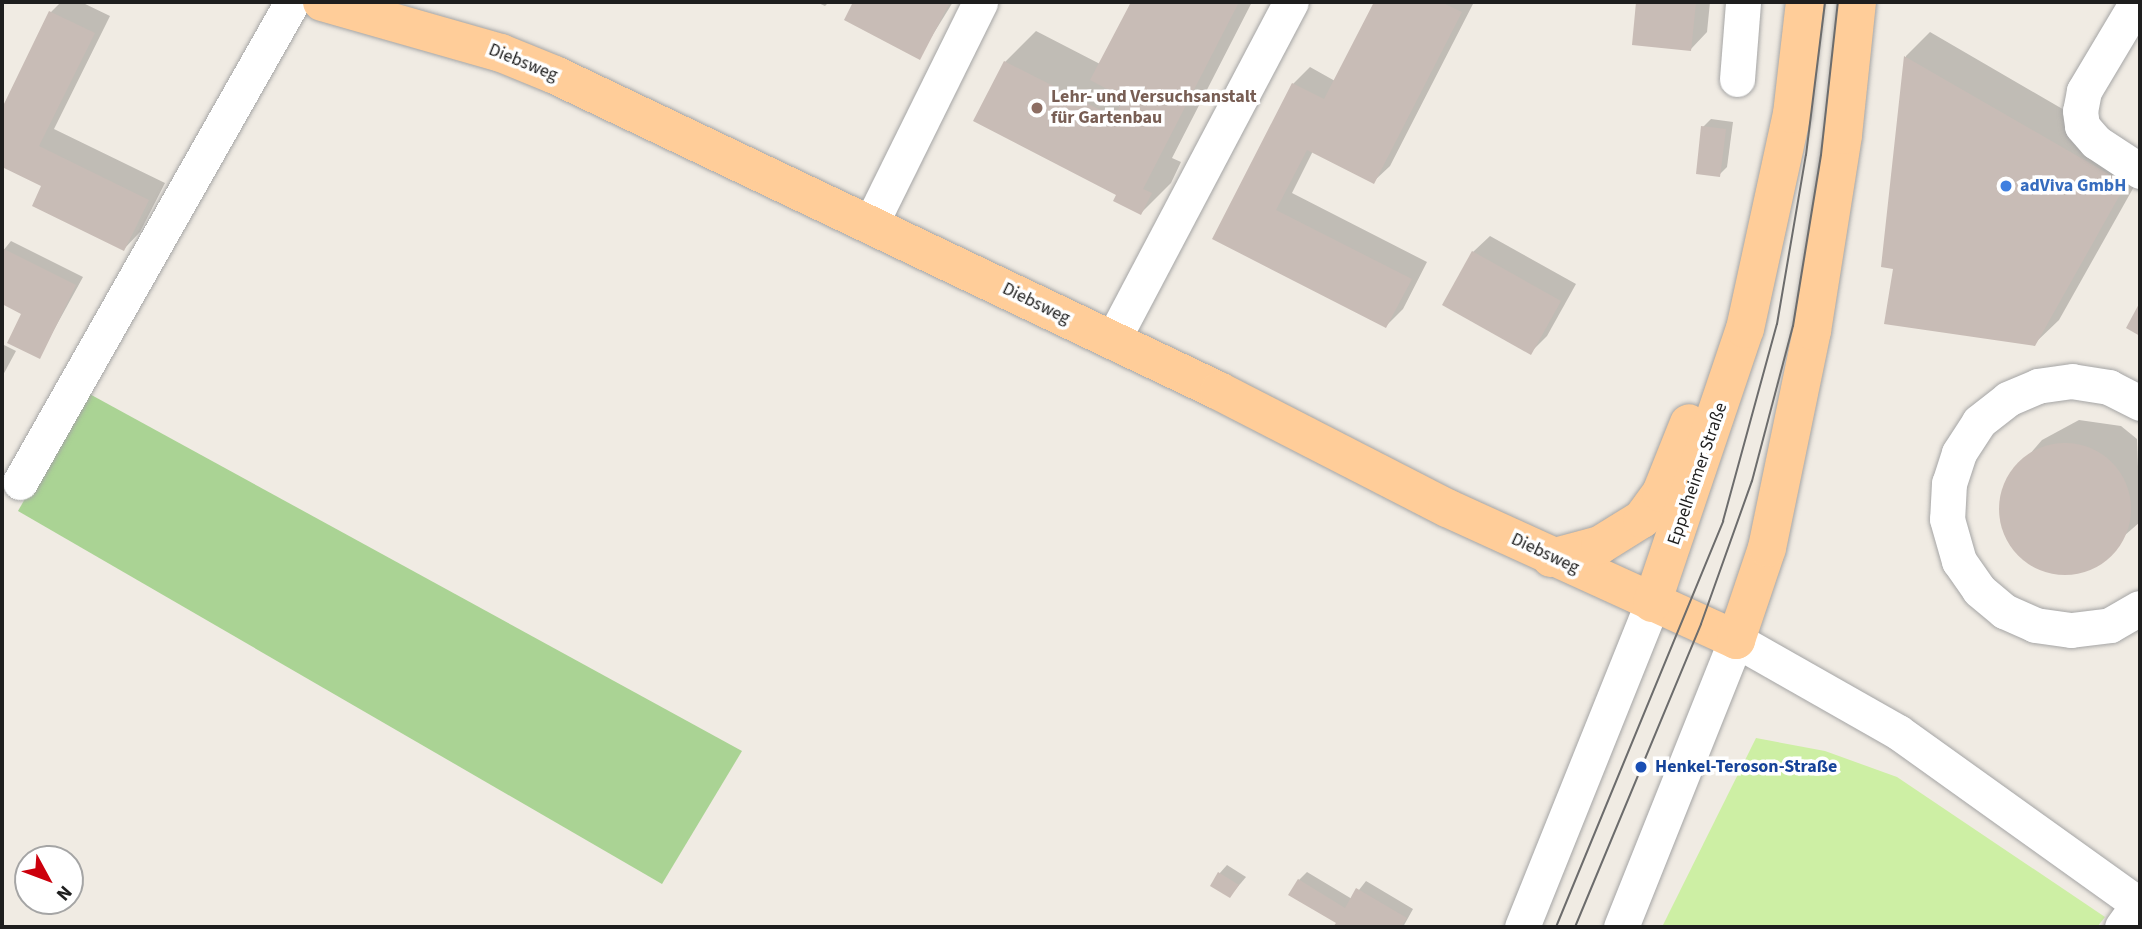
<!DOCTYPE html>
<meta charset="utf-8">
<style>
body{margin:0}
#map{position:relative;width:2142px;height:929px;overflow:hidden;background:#f0ebe3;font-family:"Source Sans 3",sans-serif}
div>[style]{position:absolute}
.grass>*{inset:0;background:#cdefa4}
.forest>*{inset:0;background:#aad394}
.shadow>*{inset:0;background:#0003}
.building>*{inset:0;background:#c8bcb6}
.round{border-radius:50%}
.roads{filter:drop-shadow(0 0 2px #a5a5a5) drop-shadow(0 0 2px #a5a5a5)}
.minor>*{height:35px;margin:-17.5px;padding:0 17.5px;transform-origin:17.5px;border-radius:17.5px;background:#fff}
.major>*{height:38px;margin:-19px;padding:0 19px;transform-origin:19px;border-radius:19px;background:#ffcd99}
.tram>*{height:2px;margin:-1px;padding:0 1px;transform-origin:1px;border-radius:1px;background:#6c6c6c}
.dots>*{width:19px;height:19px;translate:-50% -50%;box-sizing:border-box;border:4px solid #fff;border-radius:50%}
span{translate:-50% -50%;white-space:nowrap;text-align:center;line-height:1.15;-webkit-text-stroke:7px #fff;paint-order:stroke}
.street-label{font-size:18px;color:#1e1e1e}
.education-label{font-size:18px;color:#785e54;font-weight:700}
.left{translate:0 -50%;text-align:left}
.shop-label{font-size:18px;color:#366cbe;font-weight:700}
.transit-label{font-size:18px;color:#164399;font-weight:700}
.frame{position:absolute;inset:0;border:4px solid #1e1e1e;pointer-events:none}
.north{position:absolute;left:14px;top:845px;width:70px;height:70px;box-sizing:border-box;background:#fff;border:2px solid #a5a5a5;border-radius:50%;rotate:131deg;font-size:19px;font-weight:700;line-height:28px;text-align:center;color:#1e1e1e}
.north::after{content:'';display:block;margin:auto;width:24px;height:32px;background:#cc000c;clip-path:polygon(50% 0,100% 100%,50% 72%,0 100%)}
</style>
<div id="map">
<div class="grass">
<i style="clip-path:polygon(1756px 738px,1825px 751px,1897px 777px,2105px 917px,2097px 927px,1662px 927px)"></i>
</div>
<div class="forest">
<i style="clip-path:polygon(86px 392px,742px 751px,662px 884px,18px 511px)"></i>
</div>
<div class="shadow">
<i style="clip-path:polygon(61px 2px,81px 2px,110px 16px,54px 129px,165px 183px,140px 232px,124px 249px,43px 185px,2px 165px,2px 112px,51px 12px)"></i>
<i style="clip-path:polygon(816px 2px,829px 2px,825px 6px)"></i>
<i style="clip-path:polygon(855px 2px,953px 2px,919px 57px,846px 19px)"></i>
<i style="clip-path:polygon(1133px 2px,1252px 2px,1172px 158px,1181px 162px,1171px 183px,1141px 213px,1118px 194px,1005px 62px,1036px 31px,1100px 64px)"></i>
<i style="clip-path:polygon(1376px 2px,1474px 2px,1390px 166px,1373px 182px,1313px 151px,1292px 193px,1427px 262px,1403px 309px,1386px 326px,1215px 238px,1293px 84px,1310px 67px,1335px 81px)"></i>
<i style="clip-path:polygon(1638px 2px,1710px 2px,1707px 32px,1691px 49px,1633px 44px)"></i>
<i style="clip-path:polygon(1930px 32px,2140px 154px,2140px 176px,2059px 320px,2034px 344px,1895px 268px,1883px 266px,1906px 56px)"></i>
<i style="clip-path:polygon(1711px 119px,1733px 122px,1727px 167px,1719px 175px,1703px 127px)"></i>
<i style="clip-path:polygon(1490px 236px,1576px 284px,1547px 336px,1530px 353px,1473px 252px)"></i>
<i style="clip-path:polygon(11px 241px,83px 277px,39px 357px,23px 313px,2px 302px,2px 252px)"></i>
<i style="clip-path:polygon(2px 344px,16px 351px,2px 377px)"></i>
<i style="clip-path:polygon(2079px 420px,2121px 426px,2137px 439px,2140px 522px,2086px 569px,2044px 570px,2026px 560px,2002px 525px,2005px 483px,2042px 440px)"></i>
<i style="clip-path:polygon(1227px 865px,1246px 877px,1230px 896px,1219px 874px)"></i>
<i style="clip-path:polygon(1307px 872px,1352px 899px,1366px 881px,1413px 909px,1403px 927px,1335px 927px,1338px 923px,1299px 880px)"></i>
</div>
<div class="building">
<i style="clip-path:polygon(853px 2px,950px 2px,920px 60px,844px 20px)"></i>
<i style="clip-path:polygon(1131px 2px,1239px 2px,1143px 189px,1152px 193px,1141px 215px,1113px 201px,1116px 195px,973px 121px,1004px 61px,1114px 117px,1124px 98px,1090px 80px)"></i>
<i style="clip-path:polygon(1374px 2px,1441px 2px,1462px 12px,1374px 184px,1307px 150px,1276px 210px,1412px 279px,1386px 328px,1212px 239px,1292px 83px,1324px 99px)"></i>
<i style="clip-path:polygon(1636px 2px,1696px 2px,1691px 51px,1632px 45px)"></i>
<i style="clip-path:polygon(49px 11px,95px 33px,39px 146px,149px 200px,124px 251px,32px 206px,41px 186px,2px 167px,2px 108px)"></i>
<i style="clip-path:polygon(1904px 56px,2126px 184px,2035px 346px,1884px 324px,1893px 269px,1881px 267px)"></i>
<i style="clip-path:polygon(1701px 126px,1726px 129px,1720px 177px,1696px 174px)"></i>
<i style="clip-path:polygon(2px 248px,76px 285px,40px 359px,7px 343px,21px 314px,2px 304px)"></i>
<i style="clip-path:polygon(1472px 251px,1561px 301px,1531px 355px,1442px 305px)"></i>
<i style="clip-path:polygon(2140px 302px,2140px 336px,2126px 328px)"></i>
<i class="round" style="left:1999px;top:443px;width:132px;height:132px"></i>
<i style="clip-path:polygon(1218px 872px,1239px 885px,1230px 898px,1210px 886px)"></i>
<i style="clip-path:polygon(1298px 879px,1345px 908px,1356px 888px,1407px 918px,1401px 927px,1333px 927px,1336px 923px,1288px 895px)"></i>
</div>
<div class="roads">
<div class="minor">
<i style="left:2137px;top:2px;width:104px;rotate:120.8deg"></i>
<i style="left:2084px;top:91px;width:20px;rotate:101deg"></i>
<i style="left:2080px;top:111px;width:15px;rotate:82deg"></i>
<i style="left:2082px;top:126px;width:21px;rotate:49deg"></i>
<i style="left:2096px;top:142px;width:53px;rotate:33.4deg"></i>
<i style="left:1737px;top:79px;width:77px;rotate:-85.5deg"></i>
<i style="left:871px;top:223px;width:246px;rotate:-63.7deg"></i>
<i style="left:1112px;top:341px;width:383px;rotate:-62.2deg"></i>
<i style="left:2140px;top:403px;width:35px;rotate:-153deg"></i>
<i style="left:2109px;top:387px;width:37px;rotate:-171deg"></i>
<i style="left:2072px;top:381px;width:34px;rotate:172deg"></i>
<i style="left:2038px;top:386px;width:33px;rotate:157deg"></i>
<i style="left:2008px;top:399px;width:37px;rotate:142deg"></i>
<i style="left:1979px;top:422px;width:37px;rotate:123deg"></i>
<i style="left:1959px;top:453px;width:32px;rotate:108deg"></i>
<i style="left:1949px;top:483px;width:36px;rotate:93deg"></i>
<i style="left:1947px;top:519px;width:44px;rotate:74.1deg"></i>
<i style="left:1959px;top:561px;width:35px;rotate:55deg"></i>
<i style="left:1979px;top:590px;width:33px;rotate:40deg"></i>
<i style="left:2004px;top:611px;width:34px;rotate:24deg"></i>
<i style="left:2035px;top:625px;width:36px;rotate:8deg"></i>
<i style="left:2071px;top:630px;width:39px;rotate:-7deg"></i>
<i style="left:2110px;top:625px;width:34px;rotate:-30deg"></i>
<i style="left:20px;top:482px;width:552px;rotate:-60.46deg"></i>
<i style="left:1522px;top:927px;width:349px;rotate:-68.1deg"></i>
<i style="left:1621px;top:927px;width:309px;rotate:-68.2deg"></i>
<i style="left:1736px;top:640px;width:186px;rotate:29.6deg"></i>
<i style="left:1898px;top:732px;width:297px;rotate:35.6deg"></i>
<i style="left:2122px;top:927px;width:29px;rotate:-54deg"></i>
</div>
<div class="major">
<i style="left:322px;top:2px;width:186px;rotate:15.9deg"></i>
<i style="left:501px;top:53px;width:58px;rotate:22.2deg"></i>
<i style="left:555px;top:75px;width:735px;rotate:25.45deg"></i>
<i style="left:1219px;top:391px;width:256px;rotate:27.2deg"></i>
<i style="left:1447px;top:508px;width:318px;rotate:24.5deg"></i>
<i style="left:1736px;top:640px;width:97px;rotate:-71.4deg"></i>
<i style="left:1767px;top:548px;width:222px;rotate:-78.3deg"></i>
<i style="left:1812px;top:331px;width:198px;rotate:-81deg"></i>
<i style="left:1843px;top:135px;width:134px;rotate:-84deg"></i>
<i style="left:1551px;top:558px;width:51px;rotate:-14.9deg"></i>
<i style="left:1600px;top:545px;width:49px;rotate:-31.8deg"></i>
<i style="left:1642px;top:519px;width:32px;rotate:-54deg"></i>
<i style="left:1661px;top:493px;width:75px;rotate:-68.2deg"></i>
<i style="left:1652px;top:603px;width:289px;rotate:-71.3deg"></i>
<i style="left:1745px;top:329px;width:220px;rotate:-77.7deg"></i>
<i style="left:1792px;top:114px;width:113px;rotate:-83.4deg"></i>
</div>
</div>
<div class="tram">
<i style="left:1556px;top:927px;width:439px;rotate:-67.6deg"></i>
<i style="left:1723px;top:521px;width:204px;rotate:-74.7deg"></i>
<i style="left:1777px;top:324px;width:171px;rotate:-80.3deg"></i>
<i style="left:1806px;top:155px;width:154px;rotate:-82.9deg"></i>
<i style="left:1575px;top:927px;width:328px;rotate:-67.4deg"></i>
<i style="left:1701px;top:624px;width:152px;rotate:-70.4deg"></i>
<i style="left:1752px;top:481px;width:160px;rotate:-75.2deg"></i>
<i style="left:1793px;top:326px;width:173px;rotate:-80.7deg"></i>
<i style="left:1821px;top:155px;width:154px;rotate:-83.7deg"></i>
</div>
<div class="dots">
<i style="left:1037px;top:108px;background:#8d6e63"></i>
<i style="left:2006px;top:186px;background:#3f7fe0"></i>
<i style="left:1641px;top:767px;background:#1a4fb4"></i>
</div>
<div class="street-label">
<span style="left:523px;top:63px;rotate:22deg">Diebsweg</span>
<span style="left:1036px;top:304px;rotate:26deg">Diebsweg</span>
<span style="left:1698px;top:474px;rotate:-71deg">Eppelheimer Straße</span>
<span style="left:1545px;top:554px;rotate:25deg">Diebsweg</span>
</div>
<div class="education-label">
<span class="left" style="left:1051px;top:108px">Lehr- und Versuchsanstalt<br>für Gartenbau</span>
</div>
<div class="shop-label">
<span class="left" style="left:2020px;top:186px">adViva GmbH</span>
</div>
<div class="transit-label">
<span class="left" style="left:1655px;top:767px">Henkel-Teroson-Straße</span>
</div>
<div class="frame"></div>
<div class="north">N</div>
</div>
